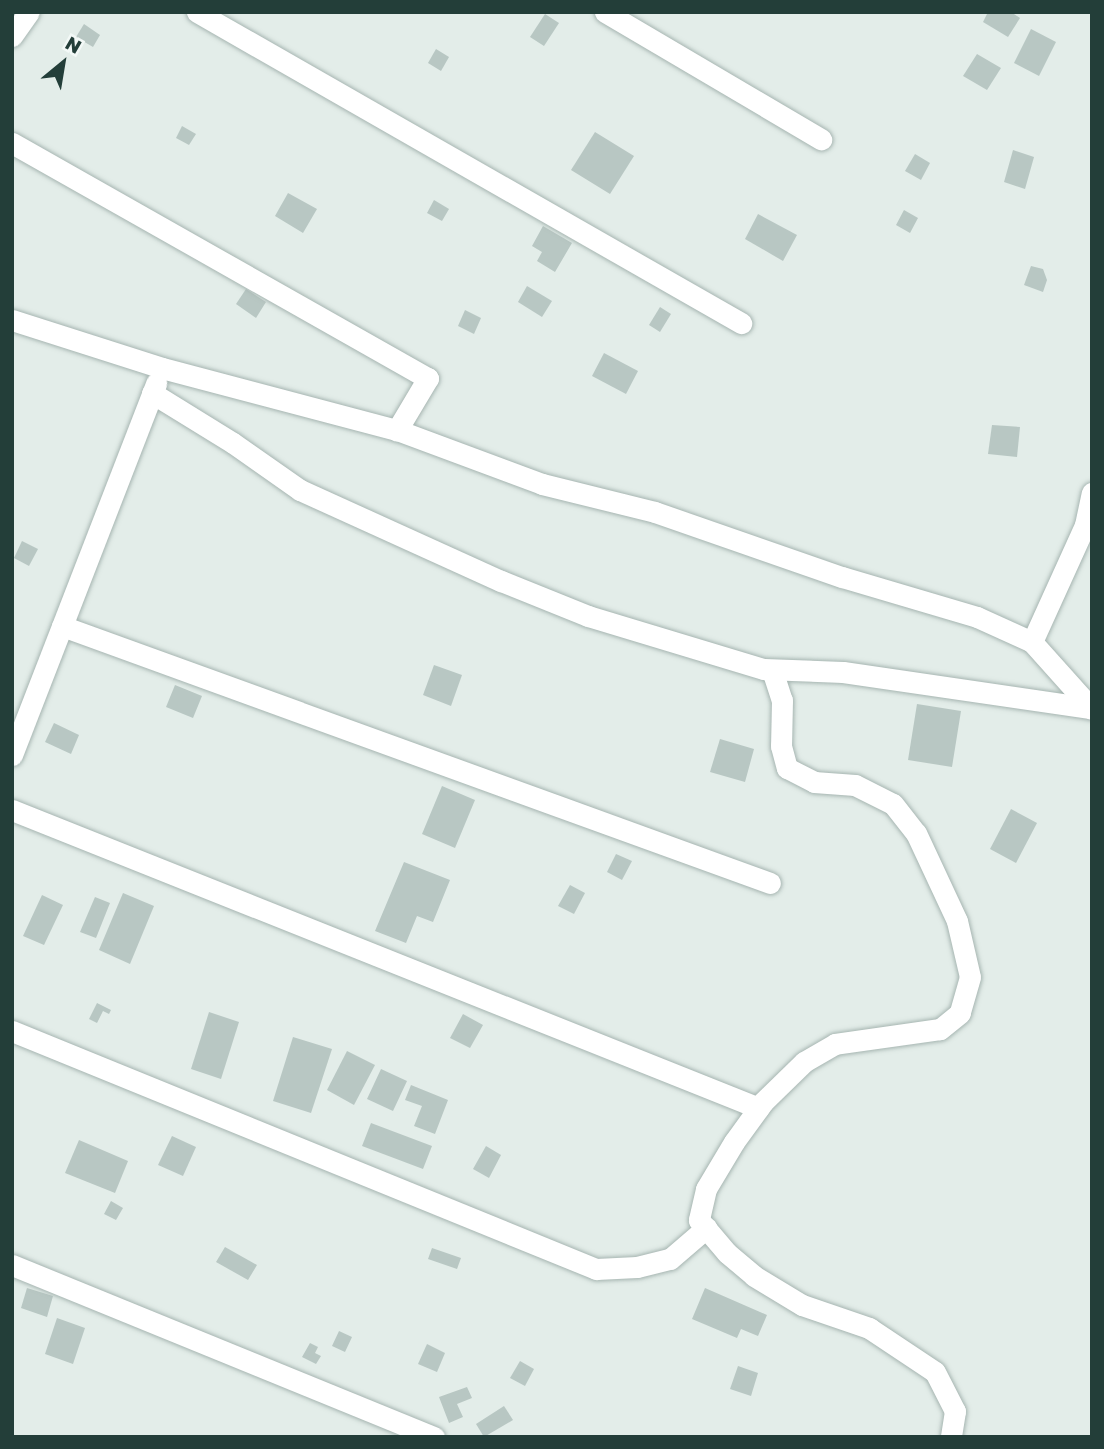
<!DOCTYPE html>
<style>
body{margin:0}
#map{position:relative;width:1104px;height:1449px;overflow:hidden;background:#e3ede9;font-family:"Golos Text",sans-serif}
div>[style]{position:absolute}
.building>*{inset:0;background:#b8c7c3}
.roads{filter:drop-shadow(0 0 2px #a6b5b1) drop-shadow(0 0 2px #a6b5b1)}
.minor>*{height:21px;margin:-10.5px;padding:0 10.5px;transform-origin:10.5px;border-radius:10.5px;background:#fff}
span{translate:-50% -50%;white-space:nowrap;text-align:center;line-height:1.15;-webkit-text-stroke:7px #f3f9f7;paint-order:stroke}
.frame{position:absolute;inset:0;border:14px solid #233e39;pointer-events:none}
.north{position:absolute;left:28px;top:28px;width:70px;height:70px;-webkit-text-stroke:5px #f3f9f7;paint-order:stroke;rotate:30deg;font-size:19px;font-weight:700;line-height:28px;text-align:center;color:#233e39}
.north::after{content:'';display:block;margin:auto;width:24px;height:32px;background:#233e39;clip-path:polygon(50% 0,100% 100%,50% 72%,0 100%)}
</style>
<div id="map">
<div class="building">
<i style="clip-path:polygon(988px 12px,1011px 12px,1020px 18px,1008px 37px,983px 22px)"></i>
<i style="clip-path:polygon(545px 14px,559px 23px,544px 46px,530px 37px)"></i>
<i style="clip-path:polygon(84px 24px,100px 35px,93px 47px,76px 37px)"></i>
<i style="clip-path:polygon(1031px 29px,1056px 42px,1039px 76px,1014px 63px)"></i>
<i style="clip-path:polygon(436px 49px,449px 57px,441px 71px,428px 63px)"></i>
<i style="clip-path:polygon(977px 54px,1001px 68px,987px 90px,963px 76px)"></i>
<i style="clip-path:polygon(182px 126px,196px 134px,189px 145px,176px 138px)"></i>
<i style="clip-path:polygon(595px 132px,634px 156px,610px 194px,571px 170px)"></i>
<i style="clip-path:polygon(1013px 150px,1034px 157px,1025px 189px,1004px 182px)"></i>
<i style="clip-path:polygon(915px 154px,930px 163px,921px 180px,905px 171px)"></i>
<i style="clip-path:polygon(288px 193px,317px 209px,303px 233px,275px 216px)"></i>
<i style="clip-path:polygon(434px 200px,449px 209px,442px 221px,427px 213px)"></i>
<i style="clip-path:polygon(904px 210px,918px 218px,910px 233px,896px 225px)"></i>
<i style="clip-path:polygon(758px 214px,797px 235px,783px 261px,745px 239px)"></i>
<i style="clip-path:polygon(543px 226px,572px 243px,555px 272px,537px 261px,542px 252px,532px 246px)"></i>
<i style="clip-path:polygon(1031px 266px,1043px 269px,1047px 280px,1043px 292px,1024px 285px)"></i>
<i style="clip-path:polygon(527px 286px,552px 301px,542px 317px,518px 302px)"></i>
<i style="clip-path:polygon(246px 289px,266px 302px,256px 318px,236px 304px)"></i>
<i style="clip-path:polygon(660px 307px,671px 314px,660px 332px,649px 325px)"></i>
<i style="clip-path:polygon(465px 310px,481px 318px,474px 334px,458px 326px)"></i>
<i style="clip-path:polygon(604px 353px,638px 371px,626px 394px,592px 376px)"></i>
<i style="clip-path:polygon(992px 425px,1020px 427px,1017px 457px,988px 454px)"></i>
<i style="clip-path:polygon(22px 541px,38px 549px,29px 566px,14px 558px)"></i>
<i style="clip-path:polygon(434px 665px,462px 675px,451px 706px,423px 695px)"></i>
<i style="clip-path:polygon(175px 685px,202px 696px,193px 718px,166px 707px)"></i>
<i style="clip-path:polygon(917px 704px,961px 711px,952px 767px,908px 760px)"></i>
<i style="clip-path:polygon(54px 723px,79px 735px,71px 754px,45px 742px)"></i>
<i style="clip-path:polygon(720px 739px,754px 749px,745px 782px,710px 772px)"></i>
<i style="clip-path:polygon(442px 786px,475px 800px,455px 848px,422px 834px)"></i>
<i style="clip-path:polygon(1011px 809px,1037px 823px,1016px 863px,990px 849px)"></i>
<i style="clip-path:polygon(616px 854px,632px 861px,622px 880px,607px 872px)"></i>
<i style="clip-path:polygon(404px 862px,450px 880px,433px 922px,417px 916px,406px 943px,375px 931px)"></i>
<i style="clip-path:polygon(570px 885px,585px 893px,574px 914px,558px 906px)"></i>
<i style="clip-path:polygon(123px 893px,154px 906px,130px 964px,99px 950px)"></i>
<i style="clip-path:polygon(42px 895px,63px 905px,44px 945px,23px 936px)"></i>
<i style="clip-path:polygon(95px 897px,110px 903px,96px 938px,80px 932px)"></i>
<i style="clip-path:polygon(97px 1003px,111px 1010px,109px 1014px,103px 1011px,97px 1023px,89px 1019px)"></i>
<i style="clip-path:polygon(209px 1012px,239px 1022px,221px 1079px,191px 1069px)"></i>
<i style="clip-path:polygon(463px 1014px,483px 1025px,470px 1048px,450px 1038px)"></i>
<i style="clip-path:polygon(293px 1037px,332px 1049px,311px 1113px,273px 1101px)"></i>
<i style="clip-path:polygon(347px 1051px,375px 1065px,354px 1105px,327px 1090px)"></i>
<i style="clip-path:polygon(381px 1069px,407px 1081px,393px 1111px,367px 1099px)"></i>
<i style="clip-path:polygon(411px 1085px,448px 1100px,435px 1134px,414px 1126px,422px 1106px,405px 1100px)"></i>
<i style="clip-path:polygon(371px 1123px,432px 1146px,423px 1169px,362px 1146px)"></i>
<i style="clip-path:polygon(172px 1136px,196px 1147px,183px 1176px,158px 1165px)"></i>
<i style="clip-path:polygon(79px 1140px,128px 1161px,115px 1193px,65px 1173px)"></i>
<i style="clip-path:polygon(486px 1146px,501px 1155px,489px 1178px,473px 1169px)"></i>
<i style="clip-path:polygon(111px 1201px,123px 1208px,116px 1220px,104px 1214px)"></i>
<i style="clip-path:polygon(225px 1247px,257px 1265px,248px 1280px,216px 1262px)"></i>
<i style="clip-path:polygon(432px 1248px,461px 1258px,457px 1269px,428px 1259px)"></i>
<i style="clip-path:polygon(27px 1288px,53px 1296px,47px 1317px,21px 1308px)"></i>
<i style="clip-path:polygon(705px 1288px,767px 1315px,758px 1336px,741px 1329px,737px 1338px,692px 1319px)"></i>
<i style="clip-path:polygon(57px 1318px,85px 1328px,73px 1364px,45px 1354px)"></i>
<i style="clip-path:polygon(339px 1331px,352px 1337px,345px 1352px,332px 1346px)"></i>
<i style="clip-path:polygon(310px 1343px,318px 1347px,315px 1353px,321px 1356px,316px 1364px,302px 1357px)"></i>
<i style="clip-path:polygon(427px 1344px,445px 1353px,437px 1372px,418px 1364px)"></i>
<i style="clip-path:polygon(520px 1361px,534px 1369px,525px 1386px,510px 1378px)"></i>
<i style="clip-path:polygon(738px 1366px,758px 1373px,751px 1396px,730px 1389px)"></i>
<i style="clip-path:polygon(467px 1387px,472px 1398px,457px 1404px,463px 1417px,449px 1423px,439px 1397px)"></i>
<i style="clip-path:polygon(504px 1406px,513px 1420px,484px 1437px,476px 1424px)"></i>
</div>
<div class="roads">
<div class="minor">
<i style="left:197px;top:12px;width:627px;rotate:29.76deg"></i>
<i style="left:605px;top:12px;width:251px;rotate:30.5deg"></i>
<i style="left:12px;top:36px;width:29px;rotate:-55deg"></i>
<i style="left:12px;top:143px;width:478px;rotate:29.5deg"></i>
<i style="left:428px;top:378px;width:61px;rotate:120.8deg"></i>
<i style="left:12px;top:320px;width:157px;rotate:17.7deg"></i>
<i style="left:162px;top:368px;width:243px;rotate:14.8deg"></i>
<i style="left:397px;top:430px;width:155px;rotate:20.4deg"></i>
<i style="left:542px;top:484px;width:116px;rotate:13.9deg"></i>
<i style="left:655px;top:512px;width:198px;rotate:19.2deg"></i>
<i style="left:842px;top:577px;width:141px;rotate:16.5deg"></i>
<i style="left:977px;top:617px;width:60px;rotate:24.4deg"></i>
<i style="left:1032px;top:642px;width:90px;rotate:48.2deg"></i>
<i style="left:152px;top:393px;width:95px;rotate:31.7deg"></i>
<i style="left:233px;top:443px;width:82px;rotate:35deg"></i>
<i style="left:300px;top:490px;width:221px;rotate:24.4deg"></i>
<i style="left:501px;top:581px;width:94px;rotate:21.9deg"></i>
<i style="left:588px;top:616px;width:184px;rotate:16.8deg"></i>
<i style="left:764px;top:669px;width:79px;rotate:2.2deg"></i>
<i style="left:843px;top:672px;width:250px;rotate:8.3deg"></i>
<i style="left:62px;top:626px;width:753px;rotate:19.95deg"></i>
<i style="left:1032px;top:642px;width:128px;rotate:-65.6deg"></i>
<i style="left:1085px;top:525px;width:33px;rotate:-78deg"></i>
<i style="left:772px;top:670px;width:32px;rotate:72deg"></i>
<i style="left:782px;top:700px;width:46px;rotate:91.2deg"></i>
<i style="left:781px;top:746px;width:23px;rotate:75deg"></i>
<i style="left:787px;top:768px;width:30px;rotate:27deg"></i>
<i style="left:814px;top:782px;width:41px;rotate:4.2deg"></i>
<i style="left:855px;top:785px;width:42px;rotate:26.6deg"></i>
<i style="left:893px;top:804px;width:37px;rotate:52deg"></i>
<i style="left:916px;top:833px;width:97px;rotate:65deg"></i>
<i style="left:957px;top:921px;width:57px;rotate:76.9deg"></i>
<i style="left:970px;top:977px;width:37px;rotate:106deg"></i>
<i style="left:960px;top:1013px;width:26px;rotate:141deg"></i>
<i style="left:940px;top:1029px;width:106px;rotate:171.9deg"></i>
<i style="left:835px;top:1044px;width:36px;rotate:150deg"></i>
<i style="left:804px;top:1062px;width:57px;rotate:135.7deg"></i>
<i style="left:763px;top:1102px;width:49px;rotate:125.9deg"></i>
<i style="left:734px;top:1142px;width:55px;rotate:120.8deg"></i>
<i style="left:706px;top:1189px;width:32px;rotate:103deg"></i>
<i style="left:699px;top:1220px;width:43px;rotate:49.7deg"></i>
<i style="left:727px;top:1253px;width:35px;rotate:40deg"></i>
<i style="left:754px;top:1276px;width:56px;rotate:31.1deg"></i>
<i style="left:802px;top:1305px;width:71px;rotate:18.9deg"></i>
<i style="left:869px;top:1328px;width:79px;rotate:33.7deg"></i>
<i style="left:935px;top:1372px;width:44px;rotate:62.9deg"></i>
<i style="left:955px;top:1411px;width:26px;rotate:99deg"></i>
<i style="left:12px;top:755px;width:399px;rotate:-68.8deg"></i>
<i style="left:12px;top:810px;width:804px;rotate:21.75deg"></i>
<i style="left:12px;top:1031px;width:631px;rotate:22.17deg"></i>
<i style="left:596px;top:1269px;width:41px;rotate:-2.8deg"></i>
<i style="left:637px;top:1267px;width:34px;rotate:-14deg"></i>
<i style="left:670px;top:1259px;width:48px;rotate:-40.7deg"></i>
<i style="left:12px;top:1265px;width:456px;rotate:22.2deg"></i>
</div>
</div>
<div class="frame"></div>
<div class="north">N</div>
</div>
